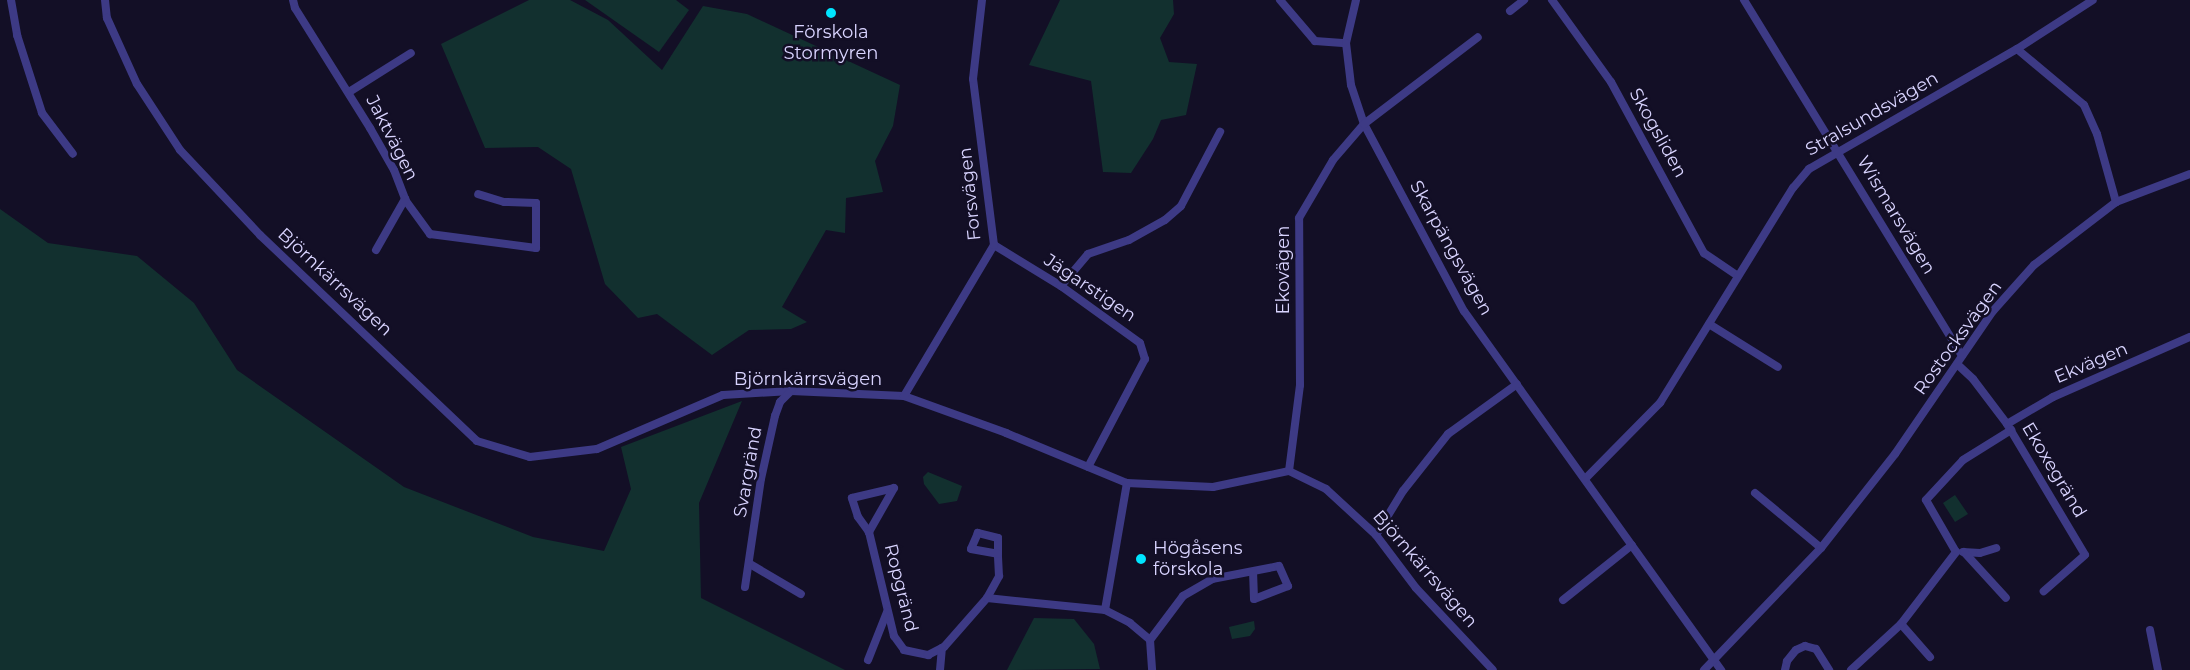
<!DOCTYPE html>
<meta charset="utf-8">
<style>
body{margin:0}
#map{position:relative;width:2190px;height:670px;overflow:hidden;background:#130f26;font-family:Montserrat,sans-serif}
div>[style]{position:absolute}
.green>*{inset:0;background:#12302f}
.minor>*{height:8px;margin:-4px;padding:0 4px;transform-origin:4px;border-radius:4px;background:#3d3a85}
.dots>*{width:16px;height:16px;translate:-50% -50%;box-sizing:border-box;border:3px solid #130f26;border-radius:50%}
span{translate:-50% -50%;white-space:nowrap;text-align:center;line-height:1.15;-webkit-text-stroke:5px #130f26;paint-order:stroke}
.poi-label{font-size:18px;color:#d9d4ff}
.left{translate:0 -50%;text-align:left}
.street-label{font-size:18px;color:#d9d4ff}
</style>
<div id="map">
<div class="green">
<i style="clip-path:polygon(529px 0,570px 0,608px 20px,662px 70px,703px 6px,747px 14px,900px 85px,893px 126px,875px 161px,883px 192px,846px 198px,845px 233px,826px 230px,782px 307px,807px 322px,791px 329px,749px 330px,712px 355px,657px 314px,638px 318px,605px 284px,571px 169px,538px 147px,485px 148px,441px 44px)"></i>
<i style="clip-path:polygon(585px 0,676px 0,689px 10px,659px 52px)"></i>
<i style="clip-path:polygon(1060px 0,1173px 0,1174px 14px,1160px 38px,1169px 62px,1197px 64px,1186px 115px,1161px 120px,1153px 139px,1131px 173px,1103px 172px,1091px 81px,1029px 65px)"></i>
<i style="clip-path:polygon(0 209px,48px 243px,137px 256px,194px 303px,237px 370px,404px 487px,533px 537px,604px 551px,631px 489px,621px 447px,742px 401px,699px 503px,701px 598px,845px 670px,0 670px)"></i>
<i style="clip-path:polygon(928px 472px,962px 486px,957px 501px,939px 504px,924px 484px,923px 477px)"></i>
<i style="clip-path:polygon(1955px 495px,1968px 514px,1955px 522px,1943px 503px)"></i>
<i style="clip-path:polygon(1034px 618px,1074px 619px,1094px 644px,1100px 669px,1007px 670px)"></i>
<i style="clip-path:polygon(1254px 621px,1255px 629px,1250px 636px,1232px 639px,1229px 627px)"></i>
</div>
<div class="minor">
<i style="left:11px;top:0;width:36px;rotate:80deg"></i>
<i style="left:17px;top:35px;width:82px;rotate:72.2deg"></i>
<i style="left:42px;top:113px;width:51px;rotate:52.9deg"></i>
<i style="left:105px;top:0;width:18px;rotate:84deg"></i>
<i style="left:107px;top:18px;width:72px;rotate:65.6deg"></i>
<i style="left:137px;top:84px;width:79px;rotate:56.9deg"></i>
<i style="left:180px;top:150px;width:117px;rotate:46.7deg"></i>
<i style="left:260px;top:235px;width:299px;rotate:43.5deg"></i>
<i style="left:477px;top:441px;width:55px;rotate:16.8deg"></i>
<i style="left:530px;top:457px;width:67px;rotate:-6.8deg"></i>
<i style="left:597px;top:449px;width:137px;rotate:-23.2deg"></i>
<i style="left:723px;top:395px;width:68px;rotate:-3.4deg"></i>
<i style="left:791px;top:391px;width:113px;rotate:2.5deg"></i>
<i style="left:904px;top:396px;width:109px;rotate:19.9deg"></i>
<i style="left:1006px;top:433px;width:131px;rotate:22.5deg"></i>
<i style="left:1127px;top:483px;width:86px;rotate:2.7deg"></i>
<i style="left:1213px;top:487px;width:78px;rotate:-11.9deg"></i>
<i style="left:1289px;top:471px;width:41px;rotate:25.9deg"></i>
<i style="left:1326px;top:489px;width:68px;rotate:42.6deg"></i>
<i style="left:1376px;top:535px;width:66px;rotate:53deg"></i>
<i style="left:1416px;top:588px;width:112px;rotate:46.8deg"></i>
<i style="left:293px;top:0;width:8px;rotate:76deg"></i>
<i style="left:295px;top:8px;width:142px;rotate:58deg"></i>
<i style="left:370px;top:128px;width:48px;rotate:60.3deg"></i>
<i style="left:394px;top:170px;width:33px;rotate:69deg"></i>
<i style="left:406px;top:201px;width:41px;rotate:54deg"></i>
<i style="left:430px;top:234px;width:107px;rotate:7.5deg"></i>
<i style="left:536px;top:248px;width:45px;rotate:-90deg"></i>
<i style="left:536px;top:203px;width:32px;rotate:-178deg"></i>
<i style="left:504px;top:202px;width:27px;rotate:-163deg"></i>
<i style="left:1280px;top:0;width:54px;rotate:49.5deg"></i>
<i style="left:1315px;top:41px;width:31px;rotate:4deg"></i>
<i style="left:1356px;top:0;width:44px;rotate:103.1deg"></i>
<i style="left:1346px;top:43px;width:42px;rotate:83.2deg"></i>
<i style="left:1351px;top:85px;width:41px;rotate:71.6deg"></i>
<i style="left:1364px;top:124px;width:212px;rotate:61.9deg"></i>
<i style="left:1464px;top:311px;width:442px;rotate:54.4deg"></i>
<i style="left:1552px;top:0;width:101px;rotate:54.3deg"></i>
<i style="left:1611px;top:82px;width:195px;rotate:61.5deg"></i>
<i style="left:1704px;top:253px;width:41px;rotate:34.1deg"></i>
<i style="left:1744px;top:0;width:417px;rotate:58.5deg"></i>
<i style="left:1510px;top:11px;width:18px;rotate:-38deg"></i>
<i style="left:2017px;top:49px;width:87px;rotate:39.9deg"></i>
<i style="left:2084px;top:105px;width:32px;rotate:66deg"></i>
<i style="left:2097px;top:134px;width:71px;rotate:74.4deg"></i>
<i style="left:349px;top:92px;width:73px;rotate:-32.2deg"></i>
<i style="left:994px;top:245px;width:79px;rotate:31.5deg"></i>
<i style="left:1061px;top:286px;width:97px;rotate:35.8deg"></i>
<i style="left:1140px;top:343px;width:17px;rotate:73deg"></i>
<i style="left:1145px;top:359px;width:122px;rotate:117.8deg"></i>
<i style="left:376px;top:250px;width:59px;rotate:-60.4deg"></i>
<i style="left:1061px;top:286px;width:42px;rotate:-49.8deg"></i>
<i style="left:1088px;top:254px;width:43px;rotate:-18.9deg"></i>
<i style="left:1129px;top:240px;width:41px;rotate:-29.1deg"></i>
<i style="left:1165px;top:220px;width:21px;rotate:-41deg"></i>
<i style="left:1181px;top:206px;width:84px;rotate:-62.2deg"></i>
<i style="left:1709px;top:324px;width:81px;rotate:31.9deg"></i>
<i style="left:1957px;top:364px;width:22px;rotate:43deg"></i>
<i style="left:1973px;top:379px;width:56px;rotate:52.9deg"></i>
<i style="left:2007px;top:424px;width:152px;rotate:59.2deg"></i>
<i style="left:2085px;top:555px;width:55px;rotate:138.7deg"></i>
<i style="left:904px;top:396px;width:176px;rotate:-59.2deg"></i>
<i style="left:994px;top:245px;width:167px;rotate:-97.2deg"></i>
<i style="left:973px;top:79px;width:80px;rotate:-83.5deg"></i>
<i style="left:2007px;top:424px;width:53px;rotate:-30.4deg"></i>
<i style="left:2053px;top:397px;width:150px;rotate:-23.7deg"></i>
<i style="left:1289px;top:471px;width:87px;rotate:-82.7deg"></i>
<i style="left:1300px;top:385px;width:167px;rotate:-90.3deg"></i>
<i style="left:1299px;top:218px;width:67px;rotate:-59.6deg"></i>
<i style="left:1333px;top:160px;width:48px;rotate:-49.3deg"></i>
<i style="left:1364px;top:124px;width:143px;rotate:-37.3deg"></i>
<i style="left:1585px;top:479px;width:107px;rotate:-45.4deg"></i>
<i style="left:1660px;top:403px;width:253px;rotate:-58.3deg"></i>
<i style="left:1793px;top:188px;width:25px;rotate:-50deg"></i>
<i style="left:1809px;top:169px;width:240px;rotate:-30deg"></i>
<i style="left:2017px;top:49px;width:90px;rotate:-32.8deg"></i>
<i style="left:1755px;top:493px;width:86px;rotate:39.8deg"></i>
<i style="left:869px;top:532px;width:19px;rotate:-126deg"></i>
<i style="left:858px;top:517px;width:20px;rotate:-108deg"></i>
<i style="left:852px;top:498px;width:43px;rotate:-13.4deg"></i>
<i style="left:894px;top:488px;width:51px;rotate:119.6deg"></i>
<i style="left:869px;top:532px;width:107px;rotate:76.5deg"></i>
<i style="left:894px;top:636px;width:17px;rotate:54deg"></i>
<i style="left:904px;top:650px;width:25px;rotate:12deg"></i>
<i style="left:928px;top:655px;width:18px;rotate:-27deg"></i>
<i style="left:944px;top:647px;width:65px;rotate:-48.7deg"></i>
<i style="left:987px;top:598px;width:119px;rotate:5.8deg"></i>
<i style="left:1105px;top:610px;width:28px;rotate:27deg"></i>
<i style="left:1130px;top:623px;width:26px;rotate:40deg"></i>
<i style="left:1150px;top:640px;width:30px;rotate:86deg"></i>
<i style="left:1376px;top:535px;width:52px;rotate:-58.5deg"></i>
<i style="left:1403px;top:491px;width:73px;rotate:-51.7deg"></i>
<i style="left:1448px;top:434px;width:85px;rotate:-35.9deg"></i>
<i style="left:1963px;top:552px;width:17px;rotate:3deg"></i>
<i style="left:1980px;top:553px;width:17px;rotate:-17deg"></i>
<i style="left:1964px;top:552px;width:62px;rotate:47.6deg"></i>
<i style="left:750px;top:564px;width:59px;rotate:30.5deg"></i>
<i style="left:745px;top:587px;width:109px;rotate:-81.6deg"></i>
<i style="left:761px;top:479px;width:65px;rotate:-77.5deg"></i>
<i style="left:775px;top:416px;width:15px;rotate:-70deg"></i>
<i style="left:780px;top:402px;width:16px;rotate:-45deg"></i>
<i style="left:987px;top:598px;width:25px;rotate:-61deg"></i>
<i style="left:999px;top:576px;width:22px;rotate:-93deg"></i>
<i style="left:998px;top:554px;width:16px;rotate:-90deg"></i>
<i style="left:998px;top:538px;width:21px;rotate:-166deg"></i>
<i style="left:978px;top:533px;width:17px;rotate:114deg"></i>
<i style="left:971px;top:549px;width:27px;rotate:10deg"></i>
<i style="left:1563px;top:600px;width:88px;rotate:-38.6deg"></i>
<i style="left:1105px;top:610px;width:129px;rotate:-80.2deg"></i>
<i style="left:1901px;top:624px;width:44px;rotate:48.7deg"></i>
<i style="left:2150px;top:630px;width:41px;rotate:78.7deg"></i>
<i style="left:1150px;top:640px;width:55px;rotate:-53.1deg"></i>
<i style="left:1183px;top:596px;width:34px;rotate:-30deg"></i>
<i style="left:1212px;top:579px;width:68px;rotate:-11deg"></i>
<i style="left:1279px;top:566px;width:22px;rotate:66deg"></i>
<i style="left:1288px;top:586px;width:36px;rotate:159deg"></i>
<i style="left:1254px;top:599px;width:27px;rotate:-92deg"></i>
<i style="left:868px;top:660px;width:52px;rotate:-68.4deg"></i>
<i style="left:940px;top:670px;width:22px;rotate:-85deg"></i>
<i style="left:1704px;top:670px;width:169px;rotate:-46.2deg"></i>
<i style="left:1821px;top:548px;width:120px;rotate:-51.8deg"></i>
<i style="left:1895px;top:454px;width:173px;rotate:-55.6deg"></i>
<i style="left:1993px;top:311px;width:62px;rotate:-48.3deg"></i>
<i style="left:2034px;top:265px;width:103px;rotate:-37.5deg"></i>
<i style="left:2116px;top:202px;width:79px;rotate:-20.7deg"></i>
<i style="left:1785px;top:670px;width:9px;rotate:-77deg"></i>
<i style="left:1787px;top:661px;width:14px;rotate:-51deg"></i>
<i style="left:1796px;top:650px;width:10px;rotate:-24deg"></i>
<i style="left:1805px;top:646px;width:11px;rotate:15deg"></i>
<i style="left:1816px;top:649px;width:25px;rotate:58deg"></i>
<i style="left:1851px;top:670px;width:68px;rotate:-42.6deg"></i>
<i style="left:1901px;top:624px;width:91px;rotate:-52.6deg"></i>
<i style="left:1956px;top:552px;width:60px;rotate:-120deg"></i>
<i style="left:1926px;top:500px;width:54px;rotate:-47.2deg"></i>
<i style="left:1963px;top:460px;width:57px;rotate:-32deg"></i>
</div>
<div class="dots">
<i style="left:831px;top:13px;background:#00e5ff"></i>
<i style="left:1141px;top:559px;background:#00e5ff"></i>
</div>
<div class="poi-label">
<span style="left:831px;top:43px">Förskola<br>Stormyren</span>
<span class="left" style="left:1153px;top:559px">Högåsens<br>förskola</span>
</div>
<div class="street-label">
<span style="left:1872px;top:114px;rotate:-30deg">Stralsundsvägen</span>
<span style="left:1658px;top:133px;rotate:61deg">Skogsliden</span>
<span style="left:392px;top:138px;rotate:63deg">Jaktvägen</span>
<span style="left:970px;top:194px;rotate:-96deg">Forsvägen</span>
<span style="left:1896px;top:215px;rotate:59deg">Wismarsvägen</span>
<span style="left:1451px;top:248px;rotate:61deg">Skarpängsvägen</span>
<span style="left:1283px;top:270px;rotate:-90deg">Ekovägen</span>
<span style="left:335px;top:282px;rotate:43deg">Björnkärrsvägen</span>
<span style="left:1090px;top:288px;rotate:34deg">Jägarstigen</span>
<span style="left:1958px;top:338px;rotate:-54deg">Rostocksvägen</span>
<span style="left:2091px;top:363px;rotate:-23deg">Ekvägen</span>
<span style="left:808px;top:379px">Björnkärrsvägen</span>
<span style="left:2054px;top:470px;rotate:59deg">Ekoxegränd</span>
<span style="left:748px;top:472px;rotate:-80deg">Svargränd</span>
<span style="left:1425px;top:569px;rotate:49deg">Björnkärrsvägen</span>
<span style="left:901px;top:588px;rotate:76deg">Ropgränd</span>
</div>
</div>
